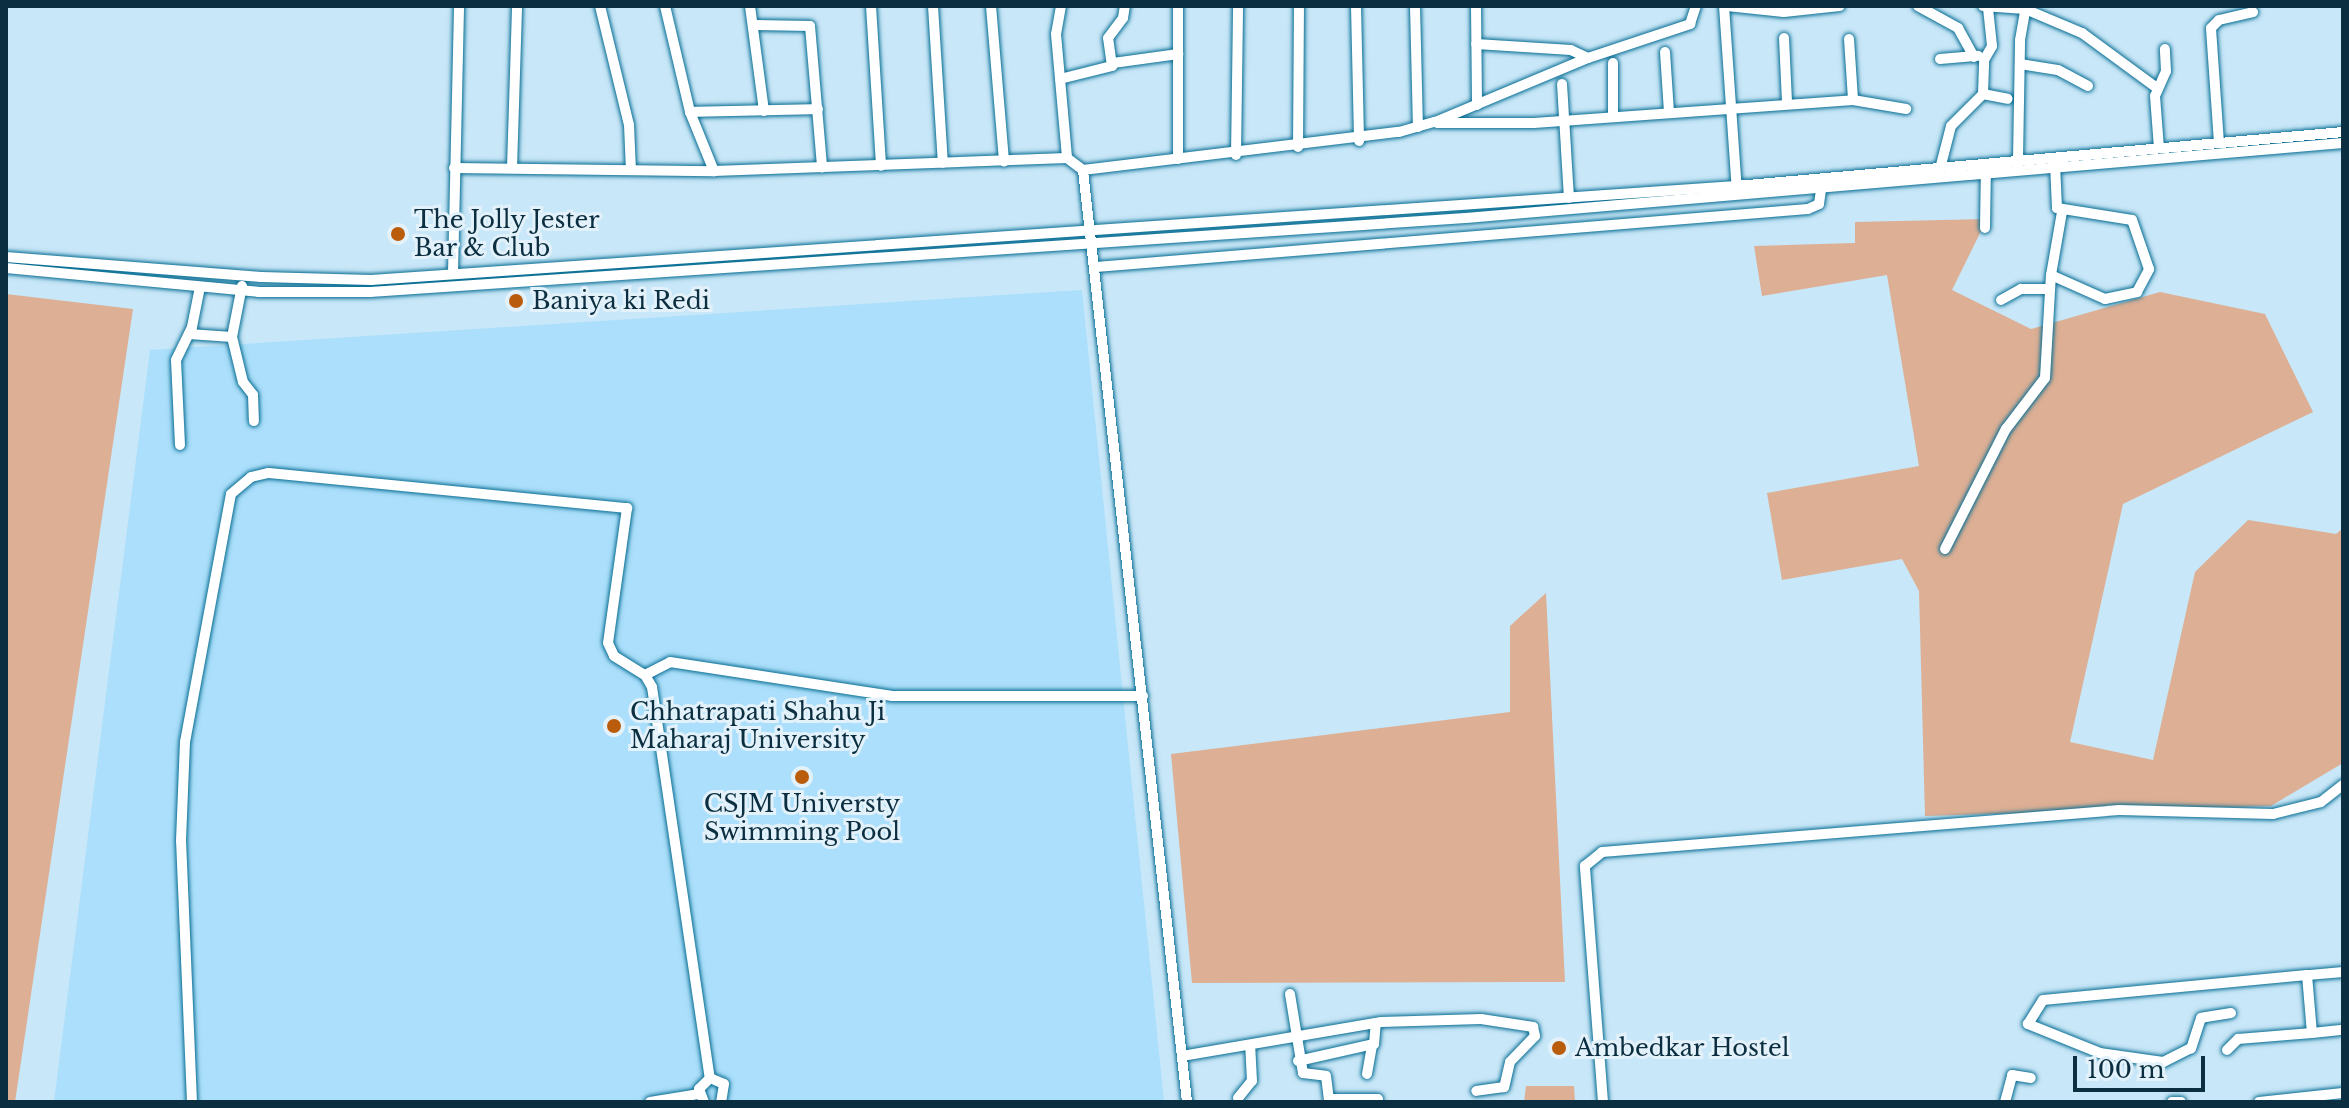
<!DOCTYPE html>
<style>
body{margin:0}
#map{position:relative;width:2349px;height:1108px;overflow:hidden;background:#c8e7f8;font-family:"Libre Baskerville",serif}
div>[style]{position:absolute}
.built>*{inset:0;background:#abdffb}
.green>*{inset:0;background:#ddaf94}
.roads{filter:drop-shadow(0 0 2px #076d93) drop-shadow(0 0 2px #076d93)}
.minor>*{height:10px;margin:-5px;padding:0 5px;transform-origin:5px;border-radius:5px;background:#fff}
.dots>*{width:22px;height:22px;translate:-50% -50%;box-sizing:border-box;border:4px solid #e2f1fa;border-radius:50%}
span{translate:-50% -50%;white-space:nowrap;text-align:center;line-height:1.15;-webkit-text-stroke:6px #e2f1fa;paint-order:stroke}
.poi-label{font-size:24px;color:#0b2f40}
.left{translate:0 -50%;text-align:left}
.frame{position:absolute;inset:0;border:8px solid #0b2f40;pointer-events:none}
.scale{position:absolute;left:2073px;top:1056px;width:132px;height:36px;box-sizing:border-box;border:4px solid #0b2f40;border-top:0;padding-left:10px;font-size:24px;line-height:28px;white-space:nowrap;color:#0b2f40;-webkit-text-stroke:6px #e2f1fa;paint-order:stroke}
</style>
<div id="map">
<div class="built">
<i style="clip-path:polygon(1082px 290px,1164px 1102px,54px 1102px,150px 350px)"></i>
</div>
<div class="green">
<i style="clip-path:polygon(1987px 219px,1952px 290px,2031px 329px,2160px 292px,2265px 314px,2313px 412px,2123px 504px,2070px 742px,2153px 760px,2195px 572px,2248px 520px,2336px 534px,2343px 528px,2343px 763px,2271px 806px,1925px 816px,1919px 591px,1902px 559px,1782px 580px,1767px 493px,1919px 466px,1887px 275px,1762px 296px,1754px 246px,1855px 243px,1855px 222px)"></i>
<i style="clip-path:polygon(6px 294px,133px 309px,15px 1102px,6px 1102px)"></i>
<i style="clip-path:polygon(1546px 593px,1565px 982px,1192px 983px,1171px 754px,1510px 712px,1510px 626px)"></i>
<i style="clip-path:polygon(1526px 1086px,1574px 1086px,1575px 1102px,1524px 1102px)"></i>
</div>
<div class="roads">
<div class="minor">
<i style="left:600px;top:6px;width:122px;rotate:76.3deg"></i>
<i style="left:629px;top:125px;width:45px;rotate:87.5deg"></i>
<i style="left:665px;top:6px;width:109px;rotate:76.7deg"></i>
<i style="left:690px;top:112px;width:64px;rotate:67.9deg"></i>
<i style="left:750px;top:6px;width:106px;rotate:82.4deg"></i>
<i style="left:871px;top:6px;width:160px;rotate:86.4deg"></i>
<i style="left:933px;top:6px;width:157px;rotate:86.4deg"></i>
<i style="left:991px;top:6px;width:156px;rotate:85.2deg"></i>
<i style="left:1061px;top:6px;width:28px;rotate:100deg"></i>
<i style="left:1056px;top:34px;width:124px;rotate:84.9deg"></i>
<i style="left:1356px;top:6px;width:135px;rotate:88.7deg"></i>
<i style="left:1415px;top:6px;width:121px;rotate:88.6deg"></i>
<i style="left:1476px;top:6px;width:99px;rotate:89.4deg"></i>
<i style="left:1724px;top:6px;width:185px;rotate:86deg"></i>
<i style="left:1727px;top:6px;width:57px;rotate:6deg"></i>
<i style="left:1784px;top:12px;width:56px;rotate:-6.1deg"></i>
<i style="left:1918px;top:6px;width:46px;rotate:28.8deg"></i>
<i style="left:1958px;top:28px;width:33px;rotate:61deg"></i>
<i style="left:1983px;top:6px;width:42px;rotate:4.1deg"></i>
<i style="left:2025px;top:9px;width:62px;rotate:22.8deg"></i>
<i style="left:2082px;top:33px;width:93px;rotate:36.3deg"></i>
<i style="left:756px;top:25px;width:54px;rotate:1.1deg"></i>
<i style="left:810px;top:26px;width:142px;rotate:85.1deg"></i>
<i style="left:1784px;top:38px;width:64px;rotate:87.3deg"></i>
<i style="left:1849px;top:39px;width:61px;rotate:86.2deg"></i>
<i style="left:1665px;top:52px;width:60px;rotate:86.2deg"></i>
<i style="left:1588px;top:58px;width:108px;rotate:-18.4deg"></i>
<i style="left:1690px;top:24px;width:19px;rotate:-72deg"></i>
<i style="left:1940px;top:59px;width:38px;rotate:-5deg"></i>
<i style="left:1113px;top:63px;width:66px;rotate:-7.9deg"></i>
<i style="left:1613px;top:63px;width:51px;rotate:90deg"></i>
<i style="left:2020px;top:64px;width:38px;rotate:9deg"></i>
<i style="left:2058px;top:70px;width:34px;rotate:28deg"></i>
<i style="left:1060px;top:79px;width:54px;rotate:-14deg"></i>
<i style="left:1112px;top:66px;width:28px;rotate:-98deg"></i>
<i style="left:1108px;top:38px;width:25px;rotate:-53deg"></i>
<i style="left:1123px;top:18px;width:12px;rotate:-81deg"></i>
<i style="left:1562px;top:84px;width:114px;rotate:86.5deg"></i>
<i style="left:1983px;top:94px;width:25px;rotate:11deg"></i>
<i style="left:690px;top:112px;width:128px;rotate:-1.3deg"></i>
<i style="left:1437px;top:123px;width:97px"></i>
<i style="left:1534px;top:123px;width:320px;rotate:-4.1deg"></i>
<i style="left:1853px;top:100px;width:54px;rotate:9.6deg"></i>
<i style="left:2219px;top:143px;width:115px;rotate:-94deg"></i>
<i style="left:2211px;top:28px;width:11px;rotate:-45deg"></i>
<i style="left:2219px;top:20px;width:35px;rotate:-13deg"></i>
<i style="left:1298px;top:147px;width:141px;rotate:-89.6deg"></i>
<i style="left:2159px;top:148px;width:52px;rotate:-94.4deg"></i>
<i style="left:2155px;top:96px;width:27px;rotate:-66deg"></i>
<i style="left:2166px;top:71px;width:22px;rotate:-93deg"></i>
<i style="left:1236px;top:155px;width:149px;rotate:-89.2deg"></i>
<i style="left:1178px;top:159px;width:153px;rotate:-90deg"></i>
<i style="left:2018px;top:159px;width:119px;rotate:-89deg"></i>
<i style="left:2020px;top:40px;width:35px;rotate:-80deg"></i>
<i style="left:1941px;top:165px;width:40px;rotate:-75.6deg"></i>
<i style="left:1951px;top:126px;width:45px;rotate:-45deg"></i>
<i style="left:1983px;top:94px;width:34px;rotate:-88deg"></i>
<i style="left:1984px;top:60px;width:16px;rotate:-60deg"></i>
<i style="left:1992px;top:46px;width:39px;rotate:-96deg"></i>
<i style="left:454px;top:168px;width:260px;rotate:0.7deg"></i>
<i style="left:714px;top:171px;width:353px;rotate:-2.1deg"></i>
<i style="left:1067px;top:158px;width:20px;rotate:37deg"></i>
<i style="left:512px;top:168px;width:162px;rotate:-88.2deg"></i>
<i style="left:1985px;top:228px;width:61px;rotate:-89.1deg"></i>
<i style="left:6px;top:257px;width:256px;rotate:4.5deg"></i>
<i style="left:261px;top:277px;width:110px;rotate:1.6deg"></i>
<i style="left:371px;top:280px;width:1368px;rotate:-3.94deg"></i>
<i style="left:1736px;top:186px;width:609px;rotate:-5.08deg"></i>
<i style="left:1096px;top:267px;width:714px;rotate:-4.66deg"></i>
<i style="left:1808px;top:209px;width:12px;rotate:-24deg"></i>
<i style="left:1819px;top:204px;width:14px;rotate:-82deg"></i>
<i style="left:6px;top:268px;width:253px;rotate:5.4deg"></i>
<i style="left:258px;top:292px;width:112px"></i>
<i style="left:370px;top:292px;width:1098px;rotate:-3.86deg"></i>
<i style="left:1466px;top:218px;width:880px;rotate:-4.89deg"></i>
<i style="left:453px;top:273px;width:267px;rotate:-88.7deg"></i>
<i style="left:2051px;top:275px;width:59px;rotate:24deg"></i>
<i style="left:2105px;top:299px;width:33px;rotate:-12deg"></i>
<i style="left:2137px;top:292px;width:26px;rotate:-62deg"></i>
<i style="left:2149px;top:269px;width:52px;rotate:-109.1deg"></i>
<i style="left:2132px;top:220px;width:76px;rotate:-170.9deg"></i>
<i style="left:2057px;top:208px;width:44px;rotate:-92.6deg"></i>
<i style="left:242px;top:286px;width:52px;rotate:101.1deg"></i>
<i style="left:232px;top:337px;width:46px;rotate:76.3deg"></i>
<i style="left:243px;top:382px;width:16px;rotate:52deg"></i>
<i style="left:253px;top:395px;width:26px;rotate:88deg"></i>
<i style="left:2001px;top:300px;width:23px;rotate:-29deg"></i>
<i style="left:2021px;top:289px;width:28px"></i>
<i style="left:189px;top:334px;width:43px;rotate:4deg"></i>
<i style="left:180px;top:445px;width:85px;rotate:-92.7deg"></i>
<i style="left:176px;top:360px;width:37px;rotate:-64deg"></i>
<i style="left:192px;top:327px;width:41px;rotate:-78.7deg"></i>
<i style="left:1945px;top:549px;width:135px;rotate:-63.1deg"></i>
<i style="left:2006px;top:429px;width:64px;rotate:-52.6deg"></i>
<i style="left:2045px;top:378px;width:103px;rotate:-86.7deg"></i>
<i style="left:2051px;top:275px;width:64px;rotate:-80.1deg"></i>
<i style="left:645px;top:675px;width:28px;rotate:-27deg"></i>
<i style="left:670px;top:662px;width:225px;rotate:8.7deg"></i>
<i style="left:892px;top:696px;width:251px"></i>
<i style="left:2343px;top:972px;width:36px;rotate:175deg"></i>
<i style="left:2307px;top:975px;width:58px;rotate:85.1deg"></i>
<i style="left:2312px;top:1033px;width:31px;rotate:-6deg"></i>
<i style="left:1290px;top:994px;width:80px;rotate:80.7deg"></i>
<i style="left:1303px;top:1073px;width:23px;rotate:7deg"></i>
<i style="left:1326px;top:1076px;width:23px;rotate:83deg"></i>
<i style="left:1329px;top:1099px;width:49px"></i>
<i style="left:2231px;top:1013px;width:30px;rotate:171deg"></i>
<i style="left:2201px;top:1018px;width:32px;rotate:108deg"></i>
<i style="left:2191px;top:1048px;width:31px;rotate:153deg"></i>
<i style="left:2163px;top:1062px;width:64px;rotate:-171.9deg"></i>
<i style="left:2100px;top:1053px;width:78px;rotate:-158.1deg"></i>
<i style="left:2028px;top:1024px;width:28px;rotate:-58deg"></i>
<i style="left:2043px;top:1000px;width:265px;rotate:-5.4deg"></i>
<i style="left:2227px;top:1050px;width:16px;rotate:-45deg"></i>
<i style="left:2238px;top:1039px;width:74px;rotate:-4.6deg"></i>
<i style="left:1182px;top:1056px;width:202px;rotate:-9.7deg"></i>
<i style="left:1381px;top:1022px;width:100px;rotate:-1.7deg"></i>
<i style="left:1481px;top:1019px;width:53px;rotate:8.7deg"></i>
<i style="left:1533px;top:1027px;width:9px;rotate:77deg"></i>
<i style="left:1535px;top:1036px;width:36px;rotate:134deg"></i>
<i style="left:1510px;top:1062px;width:26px;rotate:103deg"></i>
<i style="left:1504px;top:1087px;width:28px;rotate:172deg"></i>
<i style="left:1298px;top:1061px;width:78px;rotate:-12.6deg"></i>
<i style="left:1374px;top:1044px;width:21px;rotate:-85deg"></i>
<i style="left:1367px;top:1074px;width:29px;rotate:-80deg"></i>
<i style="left:1238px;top:1098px;width:22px;rotate:-51deg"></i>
<i style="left:1252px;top:1081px;width:36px;rotate:-93deg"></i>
<i style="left:192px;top:1102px;width:261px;rotate:-92.4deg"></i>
<i style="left:181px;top:841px;width:99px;rotate:-87.7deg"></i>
<i style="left:185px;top:742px;width:252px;rotate:-79.5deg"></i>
<i style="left:231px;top:494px;width:26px;rotate:-40deg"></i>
<i style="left:251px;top:477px;width:18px;rotate:-13deg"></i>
<i style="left:269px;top:473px;width:360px;rotate:5.6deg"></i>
<i style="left:627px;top:508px;width:136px;rotate:98deg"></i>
<i style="left:608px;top:643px;width:14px;rotate:65deg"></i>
<i style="left:614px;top:656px;width:36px;rotate:32deg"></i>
<i style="left:645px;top:675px;width:14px;rotate:60deg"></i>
<i style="left:652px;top:687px;width:395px;rotate:81.6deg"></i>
<i style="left:650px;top:1102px;width:50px;rotate:-9.3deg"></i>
<i style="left:704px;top:1102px;width:14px;rotate:-111deg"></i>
<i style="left:699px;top:1089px;width:16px;rotate:-45deg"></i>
<i style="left:710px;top:1078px;width:15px;rotate:23deg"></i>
<i style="left:724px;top:1084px;width:18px;rotate:99deg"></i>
<i style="left:1187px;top:1102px;width:938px;rotate:-96.37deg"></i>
<i style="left:1083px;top:170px;width:318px;rotate:-6.9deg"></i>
<i style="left:1399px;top:132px;width:37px;rotate:-16deg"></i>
<i style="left:1435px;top:122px;width:166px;rotate:-22.7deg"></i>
<i style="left:1588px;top:58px;width:19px;rotate:-155deg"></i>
<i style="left:1571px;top:50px;width:95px;rotate:-176.4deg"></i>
<i style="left:1603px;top:1102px;width:237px;rotate:-94.4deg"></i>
<i style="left:1585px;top:866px;width:22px;rotate:-39deg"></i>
<i style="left:1602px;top:852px;width:519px;rotate:-4.64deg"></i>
<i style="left:2119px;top:810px;width:154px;rotate:1.5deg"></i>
<i style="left:2273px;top:814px;width:49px;rotate:-14deg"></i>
<i style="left:2321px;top:802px;width:28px;rotate:-38deg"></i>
<i style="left:2005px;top:1102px;width:28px;rotate:-75deg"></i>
<i style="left:2012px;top:1075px;width:19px;rotate:9deg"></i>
<i style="left:2172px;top:1102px;width:9px"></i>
<i style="left:2259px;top:1102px;width:84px;rotate:-6.1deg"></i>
</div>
</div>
<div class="dots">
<i style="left:398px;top:234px;background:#b95c0b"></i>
<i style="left:516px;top:301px;background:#b95c0b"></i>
<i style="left:614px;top:726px;background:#b95c0b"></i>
<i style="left:802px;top:777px;background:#b95c0b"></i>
<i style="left:1559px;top:1048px;background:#b95c0b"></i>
</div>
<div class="poi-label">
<span class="left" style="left:414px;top:234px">The Jolly Jester<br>Bar &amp; Club</span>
<span class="left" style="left:532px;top:301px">Baniya ki Redi</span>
<span class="left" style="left:630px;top:726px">Chhatrapati Shahu Ji<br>Maharaj University</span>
<span style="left:802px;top:818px">CSJM Universty<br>Swimming Pool</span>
<span class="left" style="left:1575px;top:1048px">Ambedkar Hostel</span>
</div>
<div class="frame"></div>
<div class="scale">100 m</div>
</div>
